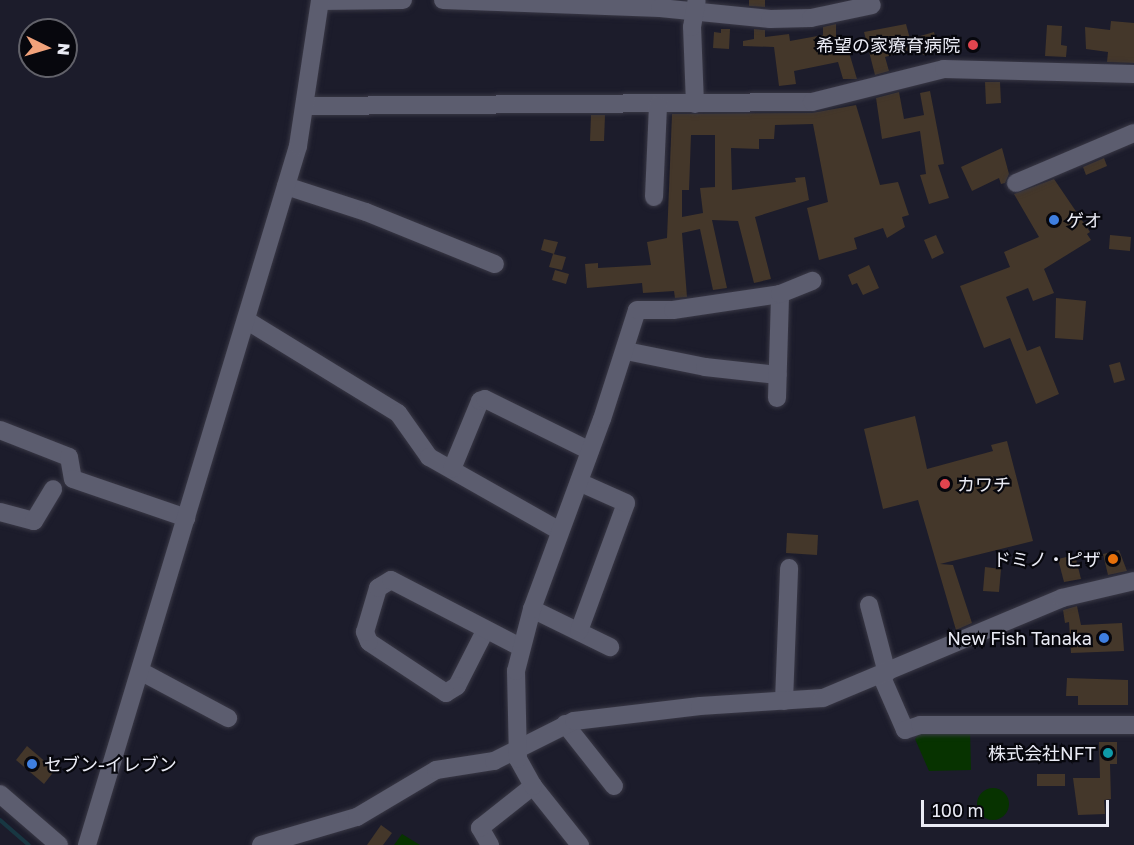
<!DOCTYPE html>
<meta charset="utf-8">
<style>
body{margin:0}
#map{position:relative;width:1134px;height:845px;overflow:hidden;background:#1c1c2b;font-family:"Golos Text","Noto Sans JP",sans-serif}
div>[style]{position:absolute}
.green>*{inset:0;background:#073300}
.round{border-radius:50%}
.stream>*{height:4px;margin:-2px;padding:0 2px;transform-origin:2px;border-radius:2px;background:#183742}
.building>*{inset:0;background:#44372a}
.roads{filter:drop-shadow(0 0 2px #393845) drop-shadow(0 0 2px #393845)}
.minor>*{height:18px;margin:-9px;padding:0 9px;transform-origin:9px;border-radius:9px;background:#5c5d6f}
.dots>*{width:16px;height:16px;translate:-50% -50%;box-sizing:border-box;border:3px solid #07070d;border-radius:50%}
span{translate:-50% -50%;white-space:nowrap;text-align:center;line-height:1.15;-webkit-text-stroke:4.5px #07070d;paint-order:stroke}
.poi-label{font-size:18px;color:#eaebf5}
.right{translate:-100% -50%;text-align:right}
.left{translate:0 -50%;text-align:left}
.north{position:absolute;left:18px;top:18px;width:60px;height:60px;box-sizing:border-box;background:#07070d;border:2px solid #62626a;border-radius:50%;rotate:95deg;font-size:16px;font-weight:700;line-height:24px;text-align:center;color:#eaebf5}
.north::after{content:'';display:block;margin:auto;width:21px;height:27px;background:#f1a27b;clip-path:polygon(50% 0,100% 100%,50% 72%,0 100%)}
.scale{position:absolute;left:921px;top:800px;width:188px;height:27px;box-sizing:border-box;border:3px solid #eaebf5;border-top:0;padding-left:8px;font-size:18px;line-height:21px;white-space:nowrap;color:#eaebf5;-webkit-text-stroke:4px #07070d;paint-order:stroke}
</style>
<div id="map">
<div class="green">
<i style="clip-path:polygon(922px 729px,970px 729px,971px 770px,929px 771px,915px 739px)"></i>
<i class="round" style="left:977px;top:788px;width:32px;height:32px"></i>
<i style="clip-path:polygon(402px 834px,420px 845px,394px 845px)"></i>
</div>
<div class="stream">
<i style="left:0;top:820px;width:38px;rotate:41deg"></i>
</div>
<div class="building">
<i style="clip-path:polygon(749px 0,765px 0,765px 7px,749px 6px)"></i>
<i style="clip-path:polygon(1111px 21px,1134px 23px,1134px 63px,1107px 62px,1108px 52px,1086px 49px,1085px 27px,1110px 30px)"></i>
<i style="clip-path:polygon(836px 24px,836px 41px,845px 39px,857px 79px,843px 79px,838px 62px,794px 71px,796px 84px,779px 86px,774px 47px,743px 46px,743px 41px,754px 39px,754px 29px,765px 30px,765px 37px,789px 34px,790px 41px,823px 35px,823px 27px)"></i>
<i style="clip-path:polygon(906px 24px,910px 39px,934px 32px,939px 50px,923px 55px,921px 47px,885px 57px,889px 71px,875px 75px,864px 32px)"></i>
<i style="clip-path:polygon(1047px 25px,1062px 26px,1061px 45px,1067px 46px,1066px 57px,1045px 56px)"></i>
<i style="clip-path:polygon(721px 29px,730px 29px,729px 49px,713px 48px,714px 32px,721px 33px)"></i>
<i style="clip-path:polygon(985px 82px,1000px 82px,1001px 103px,986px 104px)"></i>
<i style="clip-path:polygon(930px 91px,944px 164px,938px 165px,949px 198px,929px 204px,920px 175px,926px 174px,920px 131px,882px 139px,876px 98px,899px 92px,904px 119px,924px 115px,920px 93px)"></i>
<i style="clip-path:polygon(evenodd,856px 105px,880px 185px,898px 182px,909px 215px,902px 217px,905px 227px,887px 238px,883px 228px,854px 238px,857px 249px,819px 260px,807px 208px,828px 202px,813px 124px,775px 125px,774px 139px,759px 139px,759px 149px,731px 148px,732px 190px,796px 182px,795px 178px,805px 177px,809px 200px,755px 217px,771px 279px,754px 283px,738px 221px,712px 220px,727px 288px,713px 290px,700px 229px,682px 233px,687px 297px,675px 298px,674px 291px,643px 293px,642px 283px,587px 288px,585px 264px,598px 263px,598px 268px,651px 265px,647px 242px,667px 238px,672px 114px,812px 113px,856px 105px,691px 135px,715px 135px,715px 187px,700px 188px,703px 213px,682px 217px,682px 190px,689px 190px,691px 135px)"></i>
<i style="clip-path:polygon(591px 115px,605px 115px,604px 141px,590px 141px)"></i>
<i style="clip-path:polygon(1002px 148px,1009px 174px,1005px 183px,1001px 184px,999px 178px,972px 191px,961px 167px)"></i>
<i style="clip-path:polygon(1104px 158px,1107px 166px,1086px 175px,1083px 167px)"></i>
<i style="clip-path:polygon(1054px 179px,1090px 232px,1087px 234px,1091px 240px,1044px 269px,1054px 293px,1033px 301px,1028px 288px,1006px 297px,1027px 351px,1040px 346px,1059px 394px,1036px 404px,1010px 338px,984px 348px,960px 286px,1010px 267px,1004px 252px,1039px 237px,1014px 194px)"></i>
<i style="clip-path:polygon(936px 235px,944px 253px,932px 259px,924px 240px)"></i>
<i style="clip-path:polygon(1110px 235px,1131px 237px,1130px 251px,1109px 249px)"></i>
<i style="clip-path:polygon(544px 239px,558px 242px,554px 254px,541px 250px)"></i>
<i style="clip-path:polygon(553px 254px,566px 257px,562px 270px,549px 267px)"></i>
<i style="clip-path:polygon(869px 265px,879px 288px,863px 295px,857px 283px,852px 285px,848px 275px)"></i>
<i style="clip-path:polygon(555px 270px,569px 274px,566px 284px,552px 280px)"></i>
<i style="clip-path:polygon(1056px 298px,1086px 301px,1083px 340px,1055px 338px)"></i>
<i style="clip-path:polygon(1120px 362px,1125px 380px,1114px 383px,1109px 365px)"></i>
<i style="clip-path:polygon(915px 416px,927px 469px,993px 451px,991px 445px,1007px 441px,1033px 541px,940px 564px,953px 565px,972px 623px,956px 630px,918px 500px,883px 509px,864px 429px)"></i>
<i style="clip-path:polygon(787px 533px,818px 535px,817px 555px,786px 553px)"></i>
<i style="clip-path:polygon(1119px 550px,1127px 571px,1108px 575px,1103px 554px)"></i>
<i style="clip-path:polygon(1075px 555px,1081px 579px,1064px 582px,1058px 559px)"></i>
<i style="clip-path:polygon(985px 567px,1001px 569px,999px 592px,983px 591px)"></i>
<i style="clip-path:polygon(1077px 606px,1081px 625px,1122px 623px,1124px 651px,1071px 653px,1069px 622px,1065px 623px,1063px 610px)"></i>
<i style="clip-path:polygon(1067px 678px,1128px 680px,1128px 705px,1078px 705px,1078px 696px,1066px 696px)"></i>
<i style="clip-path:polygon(1099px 742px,1117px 742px,1117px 764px,1110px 764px,1111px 799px,1104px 800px,1105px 814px,1078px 815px,1073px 778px,1100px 778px)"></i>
<i style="clip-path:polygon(27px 746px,55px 770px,44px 784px,16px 760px)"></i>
<i style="clip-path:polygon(1037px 774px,1065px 774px,1065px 786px,1037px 786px)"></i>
<i style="clip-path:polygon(381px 825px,392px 833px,383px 845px,367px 845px)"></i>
</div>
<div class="roads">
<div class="minor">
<i style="left:443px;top:0;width:217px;rotate:2.1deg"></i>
<i style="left:660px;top:8px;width:111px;rotate:5.7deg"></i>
<i style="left:770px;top:19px;width:41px;rotate:-1.4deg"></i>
<i style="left:811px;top:18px;width:62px;rotate:-12deg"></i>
<i style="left:320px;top:1px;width:83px;rotate:-0.7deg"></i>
<i style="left:695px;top:104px;width:77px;rotate:-92.2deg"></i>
<i style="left:692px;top:27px;width:27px;rotate:-80deg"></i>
<i style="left:306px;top:106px;width:506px;rotate:-0.45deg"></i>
<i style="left:812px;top:102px;width:136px;rotate:-14deg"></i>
<i style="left:944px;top:69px;width:190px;rotate:1.5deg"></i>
<i style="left:1016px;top:183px;width:128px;rotate:-23deg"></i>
<i style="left:286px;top:186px;width:84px;rotate:18deg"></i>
<i style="left:366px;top:212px;width:139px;rotate:22deg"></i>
<i style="left:654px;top:197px;width:92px;rotate:-87.5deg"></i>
<i style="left:246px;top:320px;width:178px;rotate:31.5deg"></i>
<i style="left:398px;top:413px;width:54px;rotate:54.8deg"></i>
<i style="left:429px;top:457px;width:150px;rotate:29.5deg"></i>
<i style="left:626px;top:351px;width:81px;rotate:11.4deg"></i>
<i style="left:705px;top:367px;width:73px;rotate:6.3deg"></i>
<i style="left:777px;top:398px;width:104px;rotate:-88.3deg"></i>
<i style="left:0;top:430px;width:74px;rotate:21.4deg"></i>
<i style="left:69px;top:457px;width:22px;rotate:80deg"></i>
<i style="left:73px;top:479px;width:120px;rotate:19deg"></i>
<i style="left:452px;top:469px;width:74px;rotate:-67.6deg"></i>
<i style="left:480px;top:401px;width:5px;rotate:-22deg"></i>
<i style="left:485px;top:399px;width:117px;rotate:26.3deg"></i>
<i style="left:0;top:512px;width:35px;rotate:15deg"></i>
<i style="left:34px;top:521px;width:37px;rotate:-59deg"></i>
<i style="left:869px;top:605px;width:70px;rotate:75.2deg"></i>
<i style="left:532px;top:609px;width:87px;rotate:26deg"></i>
<i style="left:485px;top:631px;width:62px;rotate:117deg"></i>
<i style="left:457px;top:686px;width:13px;rotate:148deg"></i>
<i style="left:446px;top:693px;width:92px;rotate:-146.5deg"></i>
<i style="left:369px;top:642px;width:11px;rotate:-112deg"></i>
<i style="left:365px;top:632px;width:46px;rotate:-73.5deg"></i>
<i style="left:378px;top:588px;width:15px;rotate:-32deg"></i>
<i style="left:391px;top:580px;width:145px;rotate:27.4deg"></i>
<i style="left:579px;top:631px;width:136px;rotate:-69.8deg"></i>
<i style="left:626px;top:503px;width:51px;rotate:-155.9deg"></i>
<i style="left:140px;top:671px;width:100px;rotate:28.1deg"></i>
<i style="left:881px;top:675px;width:60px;rotate:66.4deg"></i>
<i style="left:905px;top:730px;width:16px;rotate:-18deg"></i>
<i style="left:920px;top:725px;width:214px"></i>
<i style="left:784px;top:701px;width:133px;rotate:-87.8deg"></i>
<i style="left:565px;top:724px;width:79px;rotate:51.7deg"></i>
<i style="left:0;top:794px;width:78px;rotate:40.8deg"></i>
<i style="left:87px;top:845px;width:730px;rotate:-73.2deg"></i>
<i style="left:298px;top:146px;width:148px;rotate:-81.4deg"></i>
<i style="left:261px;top:845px;width:100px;rotate:-16.3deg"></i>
<i style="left:357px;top:817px;width:92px;rotate:-30.7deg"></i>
<i style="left:436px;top:770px;width:59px;rotate:-8.8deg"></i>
<i style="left:494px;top:761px;width:89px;rotate:-26.6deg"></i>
<i style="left:574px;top:721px;width:127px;rotate:-6.8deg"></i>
<i style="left:700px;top:706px;width:123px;rotate:-3.7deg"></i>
<i style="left:823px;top:698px;width:259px;rotate:-22.7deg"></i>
<i style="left:1062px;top:598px;width:74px;rotate:-13.3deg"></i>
<i style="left:490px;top:845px;width:20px;rotate:-120deg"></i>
<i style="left:480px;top:828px;width:68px;rotate:-38.4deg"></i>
<i style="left:580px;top:845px;width:75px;rotate:-128.5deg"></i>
<i style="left:533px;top:786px;width:31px;rotate:-119deg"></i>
<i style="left:518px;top:759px;width:88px;rotate:-91.3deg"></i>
<i style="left:516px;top:671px;width:64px;rotate:-75.5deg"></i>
<i style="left:532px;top:609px;width:202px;rotate:-69.8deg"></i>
<i style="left:602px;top:419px;width:114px;rotate:-72.2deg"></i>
<i style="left:637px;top:310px;width:36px"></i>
<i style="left:673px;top:310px;width:108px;rotate:-8.5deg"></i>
<i style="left:780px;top:294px;width:35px;rotate:-22deg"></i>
</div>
</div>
<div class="dots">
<i style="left:973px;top:45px;background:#e0444e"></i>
<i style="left:1054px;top:220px;background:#3f7fe0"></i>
<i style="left:945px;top:484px;background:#e0444e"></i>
<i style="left:1113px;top:559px;background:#e8710a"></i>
<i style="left:1104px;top:638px;background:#3f7fe0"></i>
<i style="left:1108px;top:753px;background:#0f9aa8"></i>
<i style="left:32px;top:764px;background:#3f7fe0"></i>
</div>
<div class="poi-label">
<span class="right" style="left:960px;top:45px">希望の家療育病院</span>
<span class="left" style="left:1066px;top:220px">ゲオ</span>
<span class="left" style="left:957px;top:484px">カワチ</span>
<span class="right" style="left:1101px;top:559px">ドミノ・ピザ</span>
<span class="right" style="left:1092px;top:638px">New Fish Tanaka</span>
<span class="right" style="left:1096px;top:753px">株式会社NFT</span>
<span class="left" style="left:44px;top:764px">セブン-イレブン</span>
</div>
<div class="north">N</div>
<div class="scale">100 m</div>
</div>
